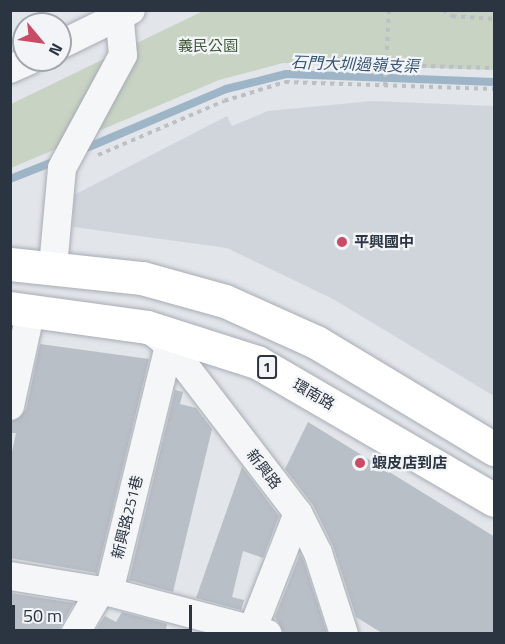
<!DOCTYPE html>
<meta charset="utf-8">
<style>
body{margin:0}
#map{position:relative;width:505px;height:644px;overflow:hidden;background:#e2e5ea;font-family:"Titillium Web","Noto Sans TC",sans-serif}
div>[style]{position:absolute}
.built>*{inset:0;background:#d0d5dc}
.green>*{inset:0;background:#c8d3c3}
.stream>*{height:8px;margin:-4px;padding:0 4px;transform-origin:4px;border-radius:4px;background:#9eb5c8}
.building>*{inset:0;background:#b9bfc6}
.path>*{height:4px;margin-top:-2px;transform-origin:0;background:repeating-linear-gradient(90deg,#bcc0c5 0 4.5px,transparent 0 9px)}
.roads{filter:drop-shadow(0 0 2px #a7acb4) drop-shadow(0 0 2px #a7acb4)}
.minor>*{height:28px;margin:-14px;padding:0 14px;transform-origin:14px;border-radius:14px;background:#f5f6f8}
.major>*{height:33px;margin:-16.5px;padding:0 16.5px;transform-origin:16.5px;border-radius:16.5px;background:#fff}
.dots>*{width:16px;height:16px;translate:-50% -50%;box-sizing:border-box;border:3px solid #f2f4f7;border-radius:50%}
span{translate:-50% -50%;white-space:nowrap;text-align:center;line-height:1.15;-webkit-text-stroke:4.5px #f2f4f7;paint-order:stroke}
.shield-label span{padding:2px 4px;background:#f2f4f7;border:2px solid;border-radius:4px;-webkit-text-stroke-width:0}
.shield-label{font-size:14px;color:#2b3441;font-weight:700}
.park-label{font-size:15px;color:#415c38}
.poi-label{font-size:15px;color:#2b3441;font-weight:700}
.left{translate:0 -50%;text-align:left}
.street-label{font-size:15px;color:#2b3441}
.water-label{font-size:16px;color:#365574;font-style:italic}
.frame{position:absolute;inset:0;border:12px solid #2b3441;pointer-events:none}
.north{position:absolute;left:12px;top:12px;width:60px;height:60px;box-sizing:border-box;background:#f2f4f7;border:2px solid #a2a7ae;border-radius:50%;rotate:119deg;font-size:16px;font-weight:700;line-height:24px;text-align:center;color:#2b3441}
.north::after{content:'';display:block;margin:auto;width:21px;height:27px;background:#c94c67;clip-path:polygon(50% 0,100% 100%,50% 72%,0 100%)}
.scale{position:absolute;left:12px;top:605px;width:180px;height:27px;box-sizing:border-box;border:3px solid #2b3441;border-top:0;padding-left:8px;font-size:18px;line-height:21px;white-space:nowrap;color:#2b3441;-webkit-text-stroke:4px #f2f4f7;paint-order:stroke}
</style>
<div id="map">
<div class="built">
<i style="clip-path:polygon(372px 101px,494px 106px,494px 396px,333px 299px,227px 248px,73px 227px,74px 195px,227px 116px,232px 126px,268px 111px)"></i>
</div>
<div class="green">
<i style="clip-path:polygon(203px 11px,494px 11px,494px 70px,283px 63px,219px 80px,11px 168px,11px 104px)"></i>
</div>
<div class="stream">
<i style="left:84px;top:149px;width:154px;rotate:-22.9deg"></i>
<i style="left:226px;top:89px;width:62px;rotate:-14deg"></i>
<i style="left:286px;top:74px;width:208px;rotate:2.2deg"></i>
<i style="left:10px;top:179px;width:46px;rotate:-21.6deg"></i>
</div>
<div class="building">
<i style="clip-path:polygon(40px 344px,149px 359px,97px 573px,10px 558px,10px 461px,16px 433px,10px 433px,10px 422px,26px 410px)"></i>
<i style="clip-path:polygon(175px 390px,183px 392px,180px 404px,196px 408px,212px 429px,173px 592px,129px 580px)"></i>
<i style="clip-path:polygon(308px 422px,495px 537px,495px 633px,382px 633px,356px 617px,333px 546px,313px 505px,285px 469px)"></i>
<i style="clip-path:polygon(242px 467px,279px 516px,263px 558px,243px 551px,232px 597px,244px 600px,241px 610px,196px 598px)"></i>
<i style="clip-path:polygon(300px 554px,303px 559px,327px 633px,284px 633px,275px 617px)"></i>
<i style="clip-path:polygon(10px 593px,74px 603px,57px 633px,10px 633px)"></i>
<i style="clip-path:polygon(122px 612px,167px 624px,165px 633px,94px 633px,105px 616px,116px 622px)"></i>
</div>
<div class="path">
<i style="left:443px;top:10px;width:11px;rotate:34deg"></i>
<i style="left:452px;top:16px;width:42px;rotate:4.1deg"></i>
<i style="left:386px;top:65px;width:108px;rotate:1.6deg"></i>
<i style="left:385px;top:86px;width:76px;rotate:-87deg"></i>
<i style="left:98px;top:155px;width:137px;rotate:-23.2deg"></i>
<i style="left:224px;top:101px;width:64px;rotate:-17.3deg"></i>
<i style="left:285px;top:82px;width:209px;rotate:1.9deg"></i>
</div>
<div class="roads">
<div class="minor">
<i style="left:60px;top:45px;width:79px;rotate:-26.2deg"></i>
<i style="left:10px;top:69px;width:22px;rotate:-24deg"></i>
<i style="left:53px;top:267px;width:99px;rotate:-84.8deg"></i>
<i style="left:62px;top:168px;width:128px;rotate:-61.6deg"></i>
<i style="left:123px;top:55px;width:45px;rotate:-95.1deg"></i>
<i style="left:148px;top:328px;width:27px;rotate:39deg"></i>
<i style="left:169px;top:345px;width:212px;rotate:52.5deg"></i>
<i style="left:298px;top:513px;width:45px;rotate:63.4deg"></i>
<i style="left:318px;top:553px;width:85px;rotate:72.2deg"></i>
<i style="left:10px;top:406px;width:98px;rotate:-77.7deg"></i>
<i style="left:10px;top:576px;width:100px;rotate:9.2deg"></i>
<i style="left:109px;top:592px;width:164px;rotate:14.8deg"></i>
<i style="left:109px;top:592px;width:254px;rotate:-76.3deg"></i>
<i style="left:253px;top:628px;width:123px;rotate:-68.6deg"></i>
<i style="left:75px;top:634px;width:50px;rotate:-59.8deg"></i>
</div>
<div class="major">
<i style="left:10px;top:264px;width:133px;rotate:6.1deg"></i>
<i style="left:142px;top:278px;width:86px;rotate:15.5deg"></i>
<i style="left:225px;top:301px;width:100px;rotate:24.3deg"></i>
<i style="left:316px;top:342px;width:208px;rotate:31deg"></i>
<i style="left:10px;top:308px;width:138px;rotate:7.9deg"></i>
<i style="left:147px;top:327px;width:115px;rotate:17.7deg"></i>
<i style="left:257px;top:362px;width:274px;rotate:30.2deg"></i>
</div>
</div>
<div class="dots">
<i style="left:342px;top:242px;background:#c94c67"></i>
<i style="left:360px;top:463px;background:#c94c67"></i>
</div>
<div class="shield-label">
<span style="left:267px;top:367px">1</span>
</div>
<div class="park-label">
<span style="left:208px;top:46px">義民公園</span>
</div>
<div class="poi-label">
<span class="left" style="left:354px;top:242px">平興國中</span>
<span class="left" style="left:372px;top:463px">蝦皮店到店</span>
</div>
<div class="street-label">
<span style="left:314px;top:394px;rotate:30deg">環南路</span>
<span style="left:264px;top:469px;rotate:52deg">新興路</span>
<span style="left:127px;top:517px;rotate:-76deg">新興路251巷</span>
</div>
<div class="water-label">
<span style="left:355px;top:64px;rotate:2deg">石門大圳過嶺支渠</span>
</div>
<div class="frame"></div>
<div class="north">N</div>
<div class="scale">50 m</div>
</div>
